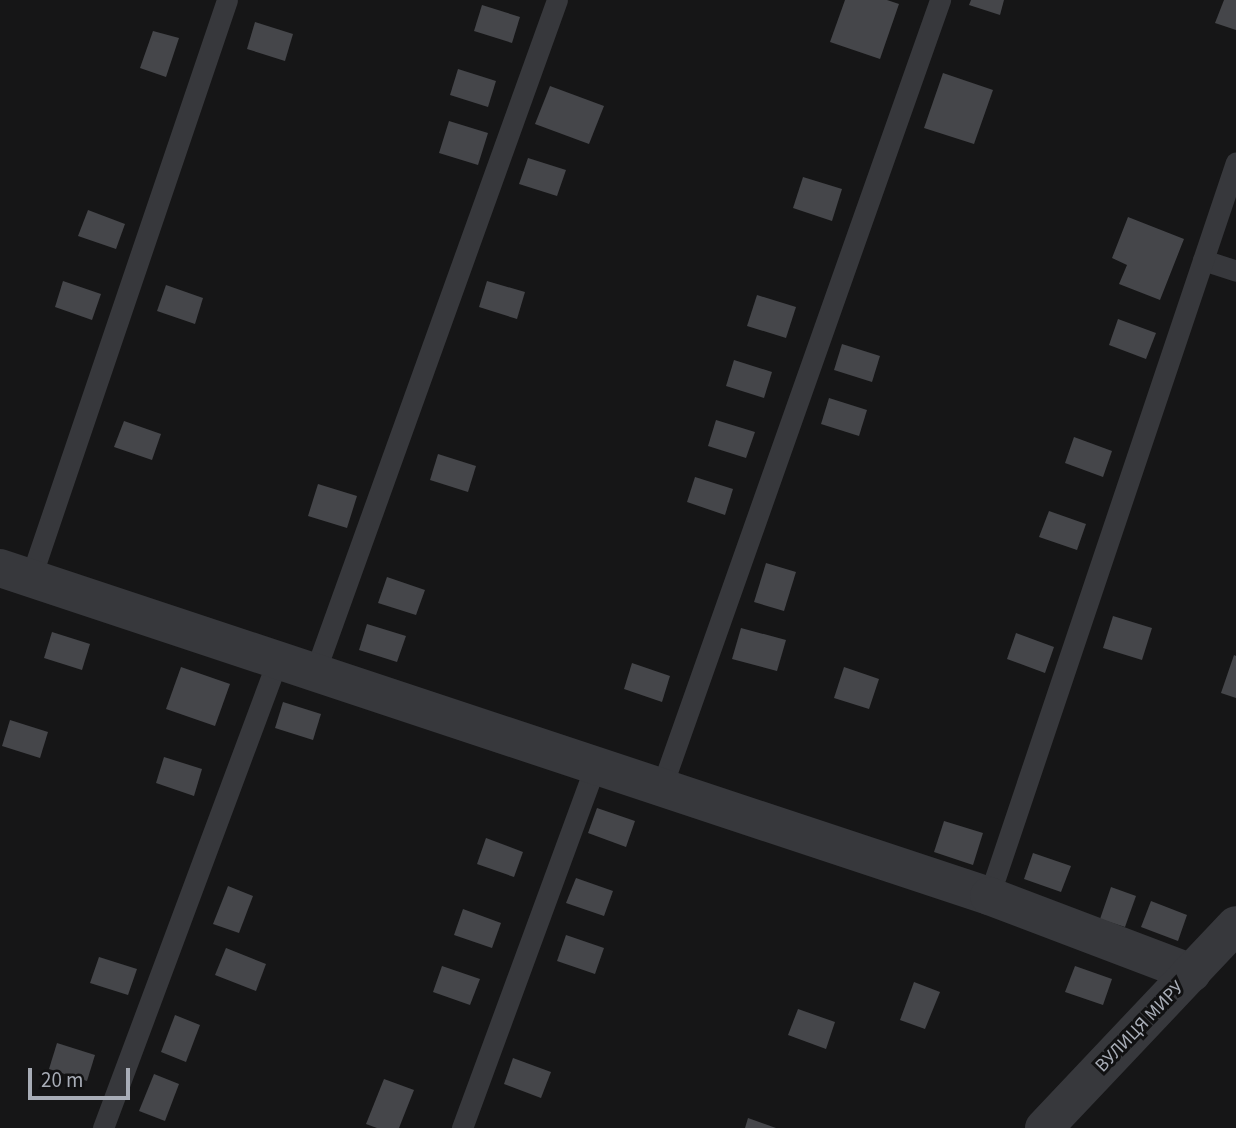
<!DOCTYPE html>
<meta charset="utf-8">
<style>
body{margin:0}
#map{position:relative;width:1236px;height:1128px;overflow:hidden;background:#161617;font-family:"Source Sans 3",sans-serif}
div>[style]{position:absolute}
.building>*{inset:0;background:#45464a}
.service>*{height:21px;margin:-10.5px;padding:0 10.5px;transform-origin:10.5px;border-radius:10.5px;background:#37383c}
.minor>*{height:38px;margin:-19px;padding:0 19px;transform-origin:19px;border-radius:19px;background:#37383c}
.tertiary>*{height:38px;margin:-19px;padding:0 19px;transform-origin:19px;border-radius:19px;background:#37383c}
span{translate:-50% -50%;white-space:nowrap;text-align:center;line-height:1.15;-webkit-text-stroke:6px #111112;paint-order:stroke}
.street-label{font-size:19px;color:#a8adb7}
.scale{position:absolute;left:28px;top:1068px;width:102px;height:32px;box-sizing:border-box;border:4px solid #a8adb7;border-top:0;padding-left:9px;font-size:21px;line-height:24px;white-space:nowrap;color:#a8adb7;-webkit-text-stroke:5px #111112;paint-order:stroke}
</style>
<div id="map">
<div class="building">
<i style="clip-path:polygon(845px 0,887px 0,899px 4px,880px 59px,830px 42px)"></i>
<i style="clip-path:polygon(971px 0,1004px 0,1000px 15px,969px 5px)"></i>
<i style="clip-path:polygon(1224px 0,1236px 0,1236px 30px,1215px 23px)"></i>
<i style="clip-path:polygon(482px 5px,520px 17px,512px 43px,474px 31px)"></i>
<i style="clip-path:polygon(255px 22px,293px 34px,285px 61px,247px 49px)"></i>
<i style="clip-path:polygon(153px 31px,179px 38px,166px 77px,140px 68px)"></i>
<i style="clip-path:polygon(458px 69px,496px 81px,488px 107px,450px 95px)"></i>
<i style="clip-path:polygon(943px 73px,993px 90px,974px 144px,924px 128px)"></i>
<i style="clip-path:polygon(550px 86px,604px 106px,589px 144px,535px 124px)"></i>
<i style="clip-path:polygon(449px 121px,488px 133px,478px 165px,439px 153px)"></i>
<i style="clip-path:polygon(528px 158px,566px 170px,557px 196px,519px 184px)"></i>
<i style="clip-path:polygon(803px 177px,842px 189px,832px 221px,793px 208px)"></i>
<i style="clip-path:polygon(88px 210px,125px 224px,116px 249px,78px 236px)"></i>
<i style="clip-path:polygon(1128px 217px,1184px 239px,1160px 300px,1119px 284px,1127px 265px,1112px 258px)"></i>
<i style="clip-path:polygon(63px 281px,101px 294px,92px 320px,55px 307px)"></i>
<i style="clip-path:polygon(487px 281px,525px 292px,517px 319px,479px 307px)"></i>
<i style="clip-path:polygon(166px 285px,203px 298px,195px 324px,157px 311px)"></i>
<i style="clip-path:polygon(757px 295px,796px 307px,786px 338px,747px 326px)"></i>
<i style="clip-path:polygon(1118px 319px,1156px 333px,1146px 359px,1109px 345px)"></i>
<i style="clip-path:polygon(842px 344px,880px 356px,872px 382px,834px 370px)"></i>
<i style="clip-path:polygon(734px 360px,772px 372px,764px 398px,726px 386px)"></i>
<i style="clip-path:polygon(829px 398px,867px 410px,859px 436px,821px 424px)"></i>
<i style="clip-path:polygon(716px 420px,755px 432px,746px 458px,708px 446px)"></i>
<i style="clip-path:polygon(124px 421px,161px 434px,152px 460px,114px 447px)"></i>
<i style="clip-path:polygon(1074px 437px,1112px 451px,1103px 477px,1065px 463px)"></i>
<i style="clip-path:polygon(438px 454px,476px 466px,468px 492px,430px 480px)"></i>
<i style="clip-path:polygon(695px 477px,733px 489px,725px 515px,687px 502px)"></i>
<i style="clip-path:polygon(318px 484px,357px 496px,347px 528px,308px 516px)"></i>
<i style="clip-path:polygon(1049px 511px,1086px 524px,1077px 550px,1039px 537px)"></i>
<i style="clip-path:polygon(766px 563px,796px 572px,784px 611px,754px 602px)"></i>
<i style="clip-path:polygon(387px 577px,425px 590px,416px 615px,378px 603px)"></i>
<i style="clip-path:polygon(1113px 616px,1152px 628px,1142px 660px,1103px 648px)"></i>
<i style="clip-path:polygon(367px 624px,406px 636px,397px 662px,359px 650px)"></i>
<i style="clip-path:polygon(741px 628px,786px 640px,777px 671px,732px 659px)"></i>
<i style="clip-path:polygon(52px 632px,90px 644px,82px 670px,44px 658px)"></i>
<i style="clip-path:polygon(1016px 633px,1054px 647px,1045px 673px,1007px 659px)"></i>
<i style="clip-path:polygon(1234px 655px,1236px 656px,1236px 698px,1221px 693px)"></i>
<i style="clip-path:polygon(632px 663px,670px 676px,662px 702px,624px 689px)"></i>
<i style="clip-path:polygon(181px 667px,230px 684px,215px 726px,166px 709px)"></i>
<i style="clip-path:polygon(844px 667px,879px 679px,869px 709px,834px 698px)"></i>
<i style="clip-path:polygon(283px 702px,321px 714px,313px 740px,275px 728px)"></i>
<i style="clip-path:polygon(10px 720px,48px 732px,40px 758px,2px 746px)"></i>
<i style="clip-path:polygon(164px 757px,202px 769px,194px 796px,156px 783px)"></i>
<i style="clip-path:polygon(597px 808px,635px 821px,626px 847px,588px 833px)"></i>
<i style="clip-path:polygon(944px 821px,983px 833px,973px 865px,934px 852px)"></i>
<i style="clip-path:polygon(486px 838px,523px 852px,514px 877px,477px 864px)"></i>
<i style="clip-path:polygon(1033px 853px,1071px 866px,1061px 892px,1024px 879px)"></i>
<i style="clip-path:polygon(576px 878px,613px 891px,604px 916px,566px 903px)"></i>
<i style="clip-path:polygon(228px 886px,253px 896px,239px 933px,213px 924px)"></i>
<i style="clip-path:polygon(1111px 887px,1136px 896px,1125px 927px,1100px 919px)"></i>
<i style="clip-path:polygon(1151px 901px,1187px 915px,1178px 941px,1141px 927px)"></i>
<i style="clip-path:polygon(463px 909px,501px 923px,492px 948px,454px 935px)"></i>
<i style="clip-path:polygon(566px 935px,604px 948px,595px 974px,557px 961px)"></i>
<i style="clip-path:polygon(226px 948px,266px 964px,256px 991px,215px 975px)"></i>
<i style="clip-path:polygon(99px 957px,137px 969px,128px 995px,90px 983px)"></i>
<i style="clip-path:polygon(442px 966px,480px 979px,470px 1005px,433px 992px)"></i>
<i style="clip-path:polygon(1075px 966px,1112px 979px,1103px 1005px,1065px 992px)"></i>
<i style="clip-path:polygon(914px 982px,940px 992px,925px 1029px,900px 1020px)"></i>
<i style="clip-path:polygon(798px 1009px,835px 1022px,826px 1049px,788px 1035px)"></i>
<i style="clip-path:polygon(175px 1015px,200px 1025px,186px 1062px,161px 1052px)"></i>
<i style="clip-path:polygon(57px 1043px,95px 1055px,87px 1081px,49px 1069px)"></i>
<i style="clip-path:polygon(513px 1058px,551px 1072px,541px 1098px,504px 1084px)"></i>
<i style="clip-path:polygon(154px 1074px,179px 1084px,165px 1121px,139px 1111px)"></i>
<i style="clip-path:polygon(384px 1079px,414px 1090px,399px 1128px,377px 1128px,366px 1124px)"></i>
<i style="clip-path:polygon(748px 1118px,776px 1128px,745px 1128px)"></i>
</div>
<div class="service">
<i style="left:1203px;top:260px;width:35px;rotate:18deg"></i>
<i style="left:31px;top:577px;width:609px;rotate:-71.24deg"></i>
<i style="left:315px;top:672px;width:714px;rotate:-70.2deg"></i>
<i style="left:662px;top:786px;width:834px;rotate:-70.52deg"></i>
<i style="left:989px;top:896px;width:774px;rotate:-71.4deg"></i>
<i style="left:103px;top:1128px;width:501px;rotate:-69.54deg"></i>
<i style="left:462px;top:1128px;width:388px;rotate:-69.8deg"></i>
</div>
<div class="minor">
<i style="left:0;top:568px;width:1042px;rotate:18.35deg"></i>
<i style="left:989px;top:896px;width:217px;rotate:20.8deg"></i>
</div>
<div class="tertiary">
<i style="left:1044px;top:1128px;width:279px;rotate:-46.6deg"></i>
</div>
<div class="street-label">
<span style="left:1140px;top:1027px;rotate:-46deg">ВУЛИЦЯ МИРУ</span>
</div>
<div class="scale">20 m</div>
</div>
